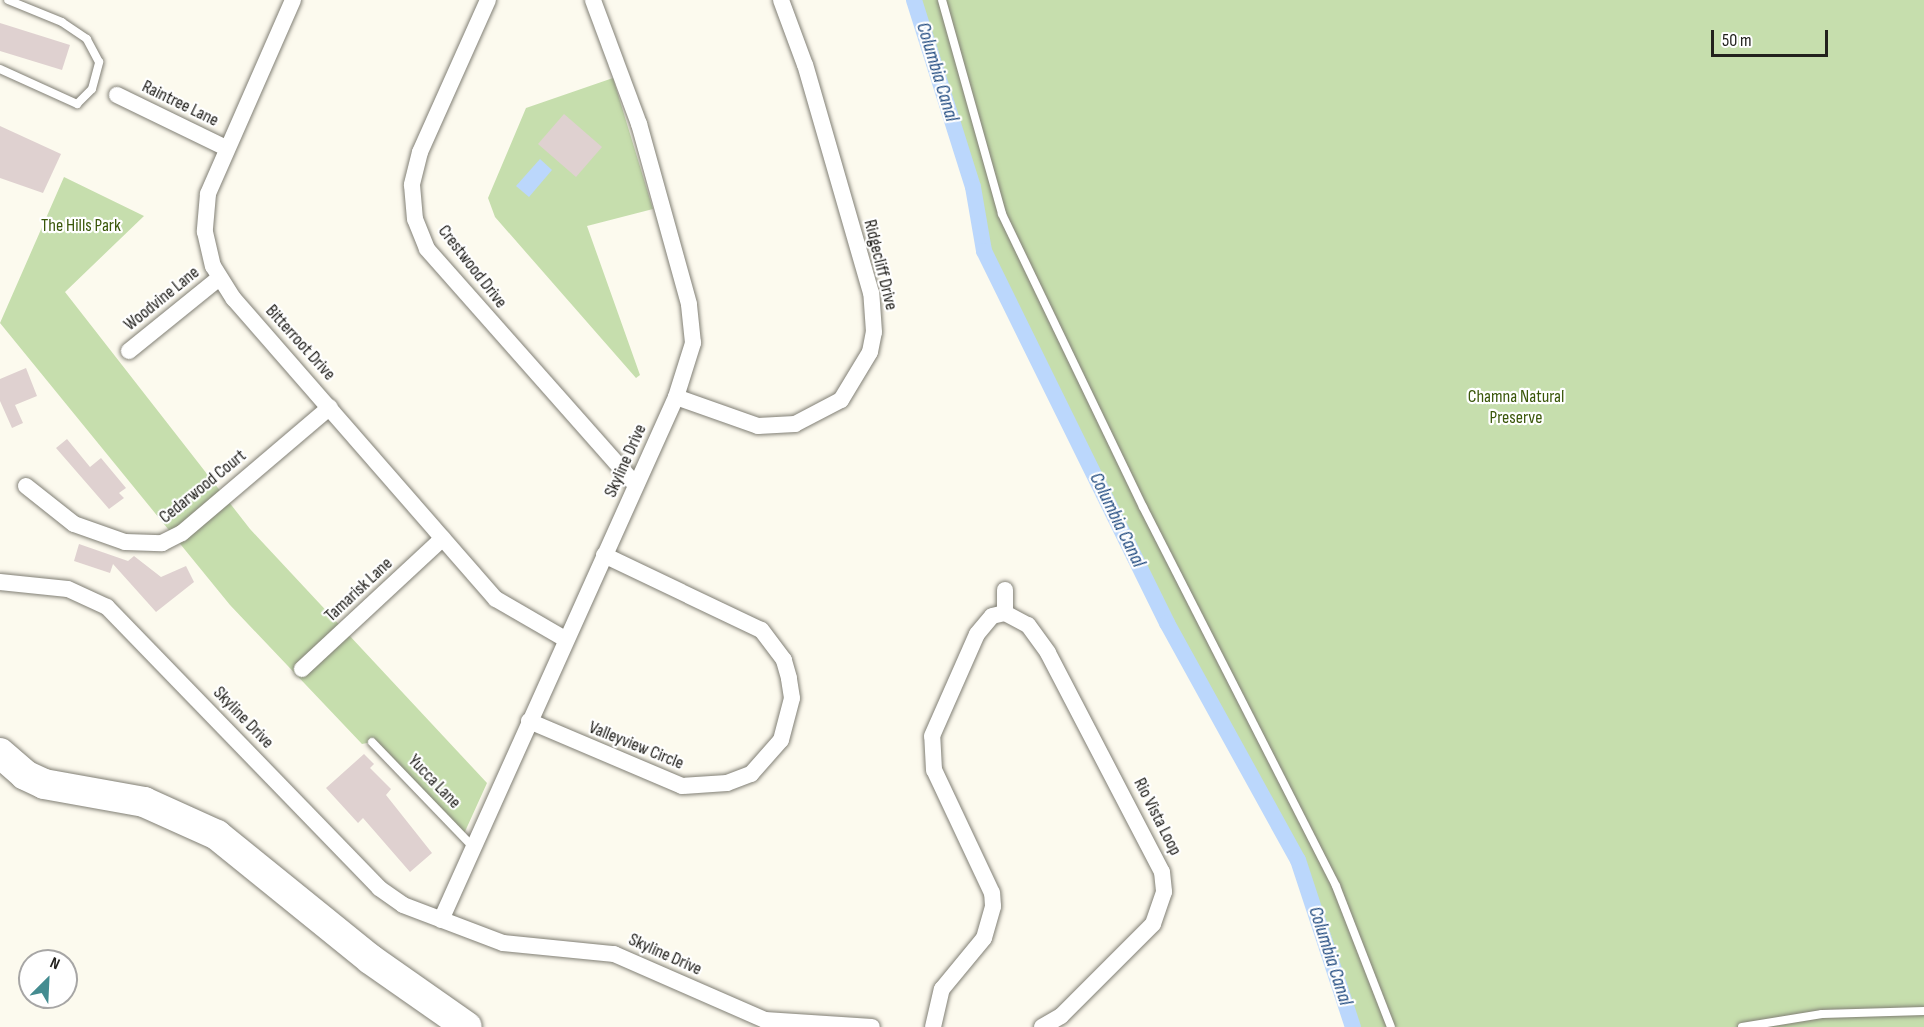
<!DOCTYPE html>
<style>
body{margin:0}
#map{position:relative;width:1924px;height:1027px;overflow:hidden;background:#fcfaee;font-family:"Sofia Sans Condensed",sans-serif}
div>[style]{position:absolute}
.green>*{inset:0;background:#c6dead}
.water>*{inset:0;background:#bbd7fc}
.canal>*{height:16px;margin:-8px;padding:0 8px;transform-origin:8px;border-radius:8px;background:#bbd7fc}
.building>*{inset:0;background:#dfd1d0}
.roads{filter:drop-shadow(0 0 2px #817f75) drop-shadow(0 0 2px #817f75)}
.service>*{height:8px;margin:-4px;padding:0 4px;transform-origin:4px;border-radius:4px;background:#fff}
.minor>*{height:16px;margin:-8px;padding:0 8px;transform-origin:8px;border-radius:8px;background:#fff}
.motorway>*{height:30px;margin:-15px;padding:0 15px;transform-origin:15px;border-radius:15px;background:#fff}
span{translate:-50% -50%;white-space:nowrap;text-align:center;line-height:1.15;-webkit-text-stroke:4.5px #fff;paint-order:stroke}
.street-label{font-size:18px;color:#22211d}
.park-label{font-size:18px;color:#3a570a}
.water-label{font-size:20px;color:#1b467d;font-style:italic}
.north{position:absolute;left:18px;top:949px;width:60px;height:60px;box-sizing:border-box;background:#fff;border:2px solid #a7a6a5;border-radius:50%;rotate:24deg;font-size:16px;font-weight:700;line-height:24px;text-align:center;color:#22211d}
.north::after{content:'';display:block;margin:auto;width:21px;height:27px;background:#448c90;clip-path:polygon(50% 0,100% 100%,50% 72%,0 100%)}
.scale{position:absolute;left:1711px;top:30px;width:117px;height:27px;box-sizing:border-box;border:3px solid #22211d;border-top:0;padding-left:8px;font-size:18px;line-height:21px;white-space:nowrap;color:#22211d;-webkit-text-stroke:4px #fff;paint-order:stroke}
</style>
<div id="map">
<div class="green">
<i style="clip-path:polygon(914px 0,1924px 0,1924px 1027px,1352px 1027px,1298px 860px,1167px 623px,984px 251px,973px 187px)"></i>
<i style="clip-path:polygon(613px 78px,653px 209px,587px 226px,640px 375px,636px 378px,495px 217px,488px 198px,526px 108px)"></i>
<i style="clip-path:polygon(64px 177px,144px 216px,65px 292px,250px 529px,487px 783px,463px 836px,372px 742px,362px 744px,230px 605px,0 323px)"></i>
</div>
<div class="water">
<i style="clip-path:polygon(540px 159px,552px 170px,529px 197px,516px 186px)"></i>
</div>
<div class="canal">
<i style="left:914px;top:0;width:196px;rotate:72.5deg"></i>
<i style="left:973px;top:187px;width:65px;rotate:80.2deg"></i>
<i style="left:984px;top:251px;width:415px;rotate:63.8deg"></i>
<i style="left:1167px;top:623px;width:271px;rotate:61.1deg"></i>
<i style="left:1298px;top:860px;width:176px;rotate:71.8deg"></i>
</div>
<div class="building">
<i style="clip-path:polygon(0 23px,70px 45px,62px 70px,0 51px)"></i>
<i style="clip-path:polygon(564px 114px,602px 147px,576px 177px,538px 144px)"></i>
<i style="clip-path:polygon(0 126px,61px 154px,43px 193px,0 178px)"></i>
<i style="clip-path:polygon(26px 368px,37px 396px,15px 405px,23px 423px,12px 428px,0 401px,0 379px)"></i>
<i style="clip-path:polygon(67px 439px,90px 467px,101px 458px,126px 488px,119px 493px,124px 498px,109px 509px,56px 448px)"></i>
<i style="clip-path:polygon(79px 544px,128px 561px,134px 556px,161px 577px,186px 566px,194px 582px,156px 612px,113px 564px,110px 573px,74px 561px)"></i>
<i style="clip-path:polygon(364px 754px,374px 764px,370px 768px,391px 789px,386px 795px,432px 853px,410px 872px,363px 818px,358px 823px,326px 788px)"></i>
</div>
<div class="roads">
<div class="service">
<i style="left:942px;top:0;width:222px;rotate:74.3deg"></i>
<i style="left:1002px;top:214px;width:325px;rotate:64.3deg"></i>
<i style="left:1143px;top:507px;width:425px;rotate:63deg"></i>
<i style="left:1336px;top:886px;width:151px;rotate:68.7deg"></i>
<i style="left:0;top:69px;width:85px;rotate:24.4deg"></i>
<i style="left:77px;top:104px;width:21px;rotate:-45deg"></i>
<i style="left:92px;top:89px;width:28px;rotate:-75deg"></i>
<i style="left:99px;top:62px;width:26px;rotate:-118deg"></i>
<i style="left:87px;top:39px;width:30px;rotate:-146deg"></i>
<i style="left:62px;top:22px;width:58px;rotate:-157.8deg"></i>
<i style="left:372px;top:742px;width:144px;rotate:46.1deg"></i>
<i style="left:1742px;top:1027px;width:81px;rotate:-9.2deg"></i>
<i style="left:1822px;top:1014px;width:102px;rotate:-1.7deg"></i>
</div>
<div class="minor">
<i style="left:293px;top:0;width:212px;rotate:113.7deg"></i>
<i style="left:208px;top:194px;width:38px;rotate:95deg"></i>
<i style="left:205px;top:232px;width:35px;rotate:77deg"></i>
<i style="left:213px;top:266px;width:39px;rotate:58deg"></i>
<i style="left:234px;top:299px;width:398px;rotate:48.9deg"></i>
<i style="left:496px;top:599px;width:80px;rotate:30.1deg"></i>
<i style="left:488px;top:0;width:167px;rotate:114.1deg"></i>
<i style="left:420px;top:152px;width:34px;rotate:104deg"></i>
<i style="left:412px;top:185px;width:34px;rotate:85deg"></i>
<i style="left:415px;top:219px;width:32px;rotate:68deg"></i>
<i style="left:427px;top:249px;width:315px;rotate:48.5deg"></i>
<i style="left:117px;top:95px;width:121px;rotate:25.9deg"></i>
<i style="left:129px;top:351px;width:116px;rotate:-39deg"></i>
<i style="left:676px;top:397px;width:87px;rotate:19.5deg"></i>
<i style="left:758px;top:426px;width:37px;rotate:-3deg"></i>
<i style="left:795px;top:424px;width:52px;rotate:-27.6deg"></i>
<i style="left:841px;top:400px;width:56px;rotate:-58.9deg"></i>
<i style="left:870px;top:352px;width:20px;rotate:-79deg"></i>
<i style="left:874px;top:332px;width:39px;rotate:-94deg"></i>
<i style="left:871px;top:293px;width:237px;rotate:-106.1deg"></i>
<i style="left:805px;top:65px;width:69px;rotate:-110.3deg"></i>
<i style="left:26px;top:486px;width:61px;rotate:38.4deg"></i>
<i style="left:74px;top:524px;width:54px;rotate:19.4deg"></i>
<i style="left:125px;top:542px;width:37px;rotate:2deg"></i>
<i style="left:162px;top:543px;width:22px;rotate:-27deg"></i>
<i style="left:182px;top:533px;width:194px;rotate:-40.4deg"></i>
<i style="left:0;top:582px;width:68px;rotate:5.9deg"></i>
<i style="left:68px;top:589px;width:43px;rotate:24.8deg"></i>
<i style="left:107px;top:607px;width:391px;rotate:45.9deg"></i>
<i style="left:379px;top:888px;width:29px;rotate:35deg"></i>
<i style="left:403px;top:905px;width:107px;rotate:20.8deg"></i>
<i style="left:503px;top:943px;width:112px;rotate:5.7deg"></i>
<i style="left:614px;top:954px;width:165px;rotate:23.6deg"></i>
<i style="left:765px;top:1020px;width:107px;rotate:3.7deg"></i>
<i style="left:1005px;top:590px;width:23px;rotate:90deg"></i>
<i style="left:302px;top:669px;width:192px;rotate:-42.9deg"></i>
<i style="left:529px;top:721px;width:166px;rotate:23deg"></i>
<i style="left:682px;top:786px;width:45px;rotate:-3.8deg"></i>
<i style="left:727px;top:783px;width:26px;rotate:-21deg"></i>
<i style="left:751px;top:774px;width:45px;rotate:-48.6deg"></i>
<i style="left:781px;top:740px;width:43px;rotate:-75.3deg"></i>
<i style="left:792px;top:698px;width:20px;rotate:-99deg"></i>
<i style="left:789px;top:678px;width:19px;rotate:-106deg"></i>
<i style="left:784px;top:660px;width:38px;rotate:-127deg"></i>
<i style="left:761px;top:630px;width:174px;rotate:-154.5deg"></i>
<i style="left:441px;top:920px;width:573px;rotate:-65.8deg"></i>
<i style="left:676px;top:397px;width:57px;rotate:-72.5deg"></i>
<i style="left:693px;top:343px;width:39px;rotate:-96deg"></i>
<i style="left:689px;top:304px;width:187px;rotate:-105.5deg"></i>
<i style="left:639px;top:124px;width:132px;rotate:-110.4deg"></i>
<i style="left:933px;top:1027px;width:39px;rotate:-77deg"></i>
<i style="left:942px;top:989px;width:66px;rotate:-50.5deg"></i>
<i style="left:984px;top:938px;width:33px;rotate:-74deg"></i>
<i style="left:993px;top:906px;width:13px;rotate:-94deg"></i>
<i style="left:992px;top:893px;width:136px;rotate:-115.2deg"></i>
<i style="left:934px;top:770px;width:34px;rotate:-93deg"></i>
<i style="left:932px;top:736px;width:111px;rotate:-66.2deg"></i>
<i style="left:977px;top:634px;width:23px;rotate:-50deg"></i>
<i style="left:992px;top:616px;width:13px;rotate:-13deg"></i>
<i style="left:1005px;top:613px;width:26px;rotate:28deg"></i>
<i style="left:1028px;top:625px;width:34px;rotate:54deg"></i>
<i style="left:1048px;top:653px;width:247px;rotate:62.5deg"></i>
<i style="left:1162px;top:872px;width:20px;rotate:84deg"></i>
<i style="left:1164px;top:892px;width:34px;rotate:109deg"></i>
<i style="left:1153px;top:924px;width:130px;rotate:135deg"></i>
<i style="left:1061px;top:1016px;width:22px;rotate:150deg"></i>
</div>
<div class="motorway">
<i style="left:0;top:753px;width:33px;rotate:41deg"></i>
<i style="left:25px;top:775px;width:21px;rotate:25deg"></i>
<i style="left:44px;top:784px;width:102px;rotate:10.2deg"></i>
<i style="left:144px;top:802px;width:80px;rotate:24.3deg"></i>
<i style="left:217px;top:835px;width:197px;rotate:39deg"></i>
<i style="left:370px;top:959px;width:118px;rotate:35deg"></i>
</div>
</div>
<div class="street-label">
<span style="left:180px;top:104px;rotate:26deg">Raintree Lane</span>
<span style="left:880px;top:265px;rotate:76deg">Ridgecliff Drive</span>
<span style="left:472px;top:267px;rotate:52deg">Crestwood Drive</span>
<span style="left:162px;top:299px;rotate:-39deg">Woodvine Lane</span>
<span style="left:300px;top:343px;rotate:48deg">Bitterroot Drive</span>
<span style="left:626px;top:461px;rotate:-66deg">Skyline Drive</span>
<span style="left:203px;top:487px;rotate:-39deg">Cedarwood Court</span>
<span style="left:359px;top:590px;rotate:-43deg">Tamarisk Lane</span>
<span style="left:243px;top:718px;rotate:46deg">Skyline Drive</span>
<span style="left:636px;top:746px;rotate:22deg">Valleyview Circle</span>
<span style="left:434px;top:782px;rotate:46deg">Yucca Lane</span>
<span style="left:1157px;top:817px;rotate:63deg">Rio Vista Loop</span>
<span style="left:665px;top:955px;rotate:24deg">Skyline Drive</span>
</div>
<div class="park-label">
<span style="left:81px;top:226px">The Hills Park</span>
<span style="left:1516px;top:408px">Chamna Natural<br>Preserve</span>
</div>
<div class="water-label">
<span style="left:937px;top:72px;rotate:73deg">Columbia Canal</span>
<span style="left:1117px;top:520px;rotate:64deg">Columbia Canal</span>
<span style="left:1330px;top:956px;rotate:72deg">Columbia Canal</span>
</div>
<div class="north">N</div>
<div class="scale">50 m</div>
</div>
